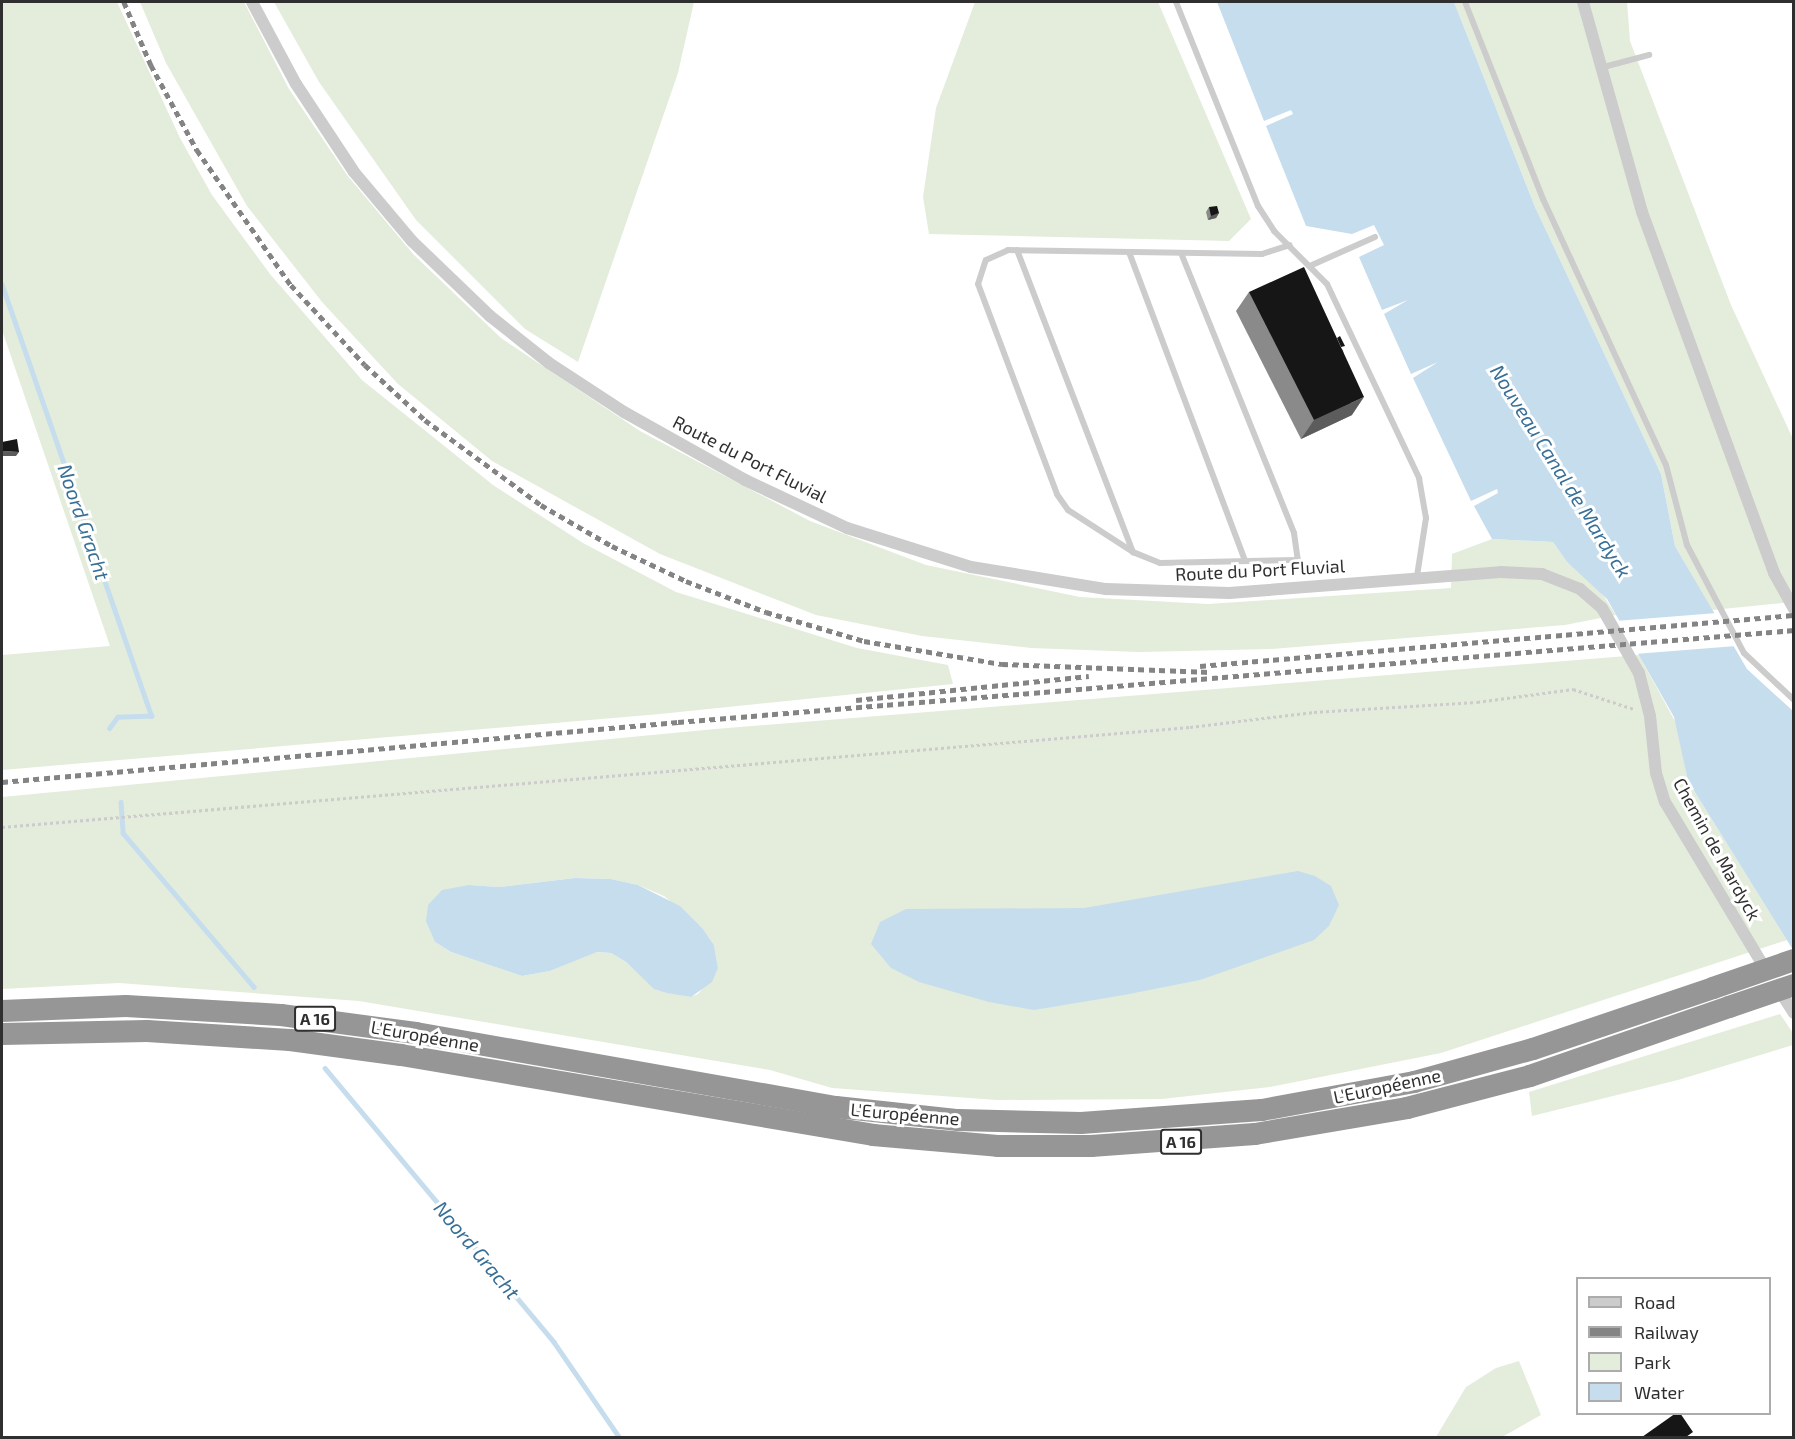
<!DOCTYPE html>
<meta charset="utf-8">
<style>
body{margin:0}
#map{position:relative;width:1795px;height:1439px;overflow:hidden;background:#fff;font-family:"Exo 2",sans-serif}
div>[style]{position:absolute}
.green>*{inset:0;background:#e4eddb}
.water>*{inset:0;background:#c6ddee}
.pier>*{inset:0;background:#fff}
.stream>*{height:4.5px;margin:-2.25px;padding:0 2.25px;transform-origin:2.25px;border-radius:2.25px;background:#c6ddee}
.path>*{height:3px;margin-top:-1.5px;transform-origin:0;background:repeating-linear-gradient(90deg,#ccc 0 3px,transparent 0 6px)}
.service>*{height:6px;margin:-3px;padding:0 3px;transform-origin:3px;border-radius:3px;background:#ccc}
.minor>*{height:12px;margin:-6px;padding:0 6px;transform-origin:6px;border-radius:6px;background:#ccc}
.motorway>*{height:22px;margin:-11px;padding:0 11px;transform-origin:11px;border-radius:11px;background:#969696}
.rail>*{height:4.5px;margin-top:-2.25px;transform-origin:0;background:repeating-linear-gradient(90deg,#848484 0 6px,transparent 0 10.5px)}
.motorway-bridge>*{height:22px;margin:-11px;padding:0 11px;transform-origin:11px;border-radius:11px;background:#969696}
.wall>*{inset:0;background:#8a8a8a}
.shaded-wall>*{inset:0;background:#5c5c5c}
.building>*{inset:0;background:#161616}
span{translate:-50% -50%;white-space:nowrap;text-align:center;line-height:1.15;-webkit-text-stroke:6px #fff;paint-order:stroke}
.shield-label span{padding:2px 4px;background:#fff;border:2px solid;border-radius:4px;-webkit-text-stroke-width:0}
.shield-label{font-size:16px;color:#2f2f2f;font-weight:700}
.street-label{font-size:18px;color:#2f2f2f}
.water-label{font-size:20px;color:#376f96;font-style:italic}
.frame{position:absolute;inset:0;border:3px solid #2f2f2f;pointer-events:none}
.legend{position:absolute;left:1576px;top:1277px;width:195px;height:138px;box-sizing:border-box;background:#fff;border:2px solid #acacac;margin:0;padding:8px 10px;list-style:none;font-size:18px;color:#2f2f2f}
.legend li{display:flex;align-items:center;gap:12px;height:30px}
.legend b{width:30px;border:2px solid #acacac}
</style>
<div id="map">
<div class="green">
<i style="clip-path:polygon(2px 2px,117px 2px,180px 138px,212px 195px,270px 274px,362px 380px,493px 485px,583px 543px,676px 592px,857px 648px,948px 665px,953px 684px,660px 714px,2px 770px,2px 655px,110px 646px,2px 330px)"></i>
<i style="clip-path:polygon(140px 2px,244px 2px,289px 89px,347px 175px,414px 255px,501px 338px,640px 431px,810px 521px,926px 565px,1080px 597px,1208px 604px,1451px 588px,1452px 554px,1492px 539px,1553px 542px,1567px 562px,1599px 589px,1616px 615px,1565px 625px,1272px 649px,1139px 652px,1031px 648px,922px 636px,816px 615px,660px 554px,492px 461px,398px 384px,322px 302px,247px 206px,166px 63px)"></i>
<i style="clip-path:polygon(274px 2px,694px 2px,678px 73px,578px 362px,525px 329px,416px 220px,319px 82px)"></i>
<i style="clip-path:polygon(975px 2px,1158px 2px,1251px 219px,1229px 241px,929px 234px,923px 197px,936px 108px)"></i>
<i style="clip-path:polygon(1454px 2px,1627px 2px,1630px 41px,1731px 305px,1793px 439px,1793px 602px,1712px 610px,1675px 546px,1661px 474px,1535px 207px)"></i>
<i style="clip-path:polygon(evenodd,1639px 655px,1677px 725px,1688px 781px,1787px 940px,1441px 1053px,1270px 1087px,1162px 1099px,997px 1100px,832px 1088px,770px 1070px,359px 1001px,119px 983px,2px 989px,2px 797px,715px 729px,1639px 655px,575px 878px,611px 879px,638px 885px,664px 896px,703px 929px,714px 945px,718px 968px,698px 994px,690px 997px,655px 989px,626px 962px,611px 953px,596px 952px,550px 971px,522px 976px,451px 952px,435px 942px,469px 885px,499px 887px,575px 878px)"></i>
<i style="clip-path:polygon(1780px 1014px,1793px 1033px,1793px 1045px,1678px 1080px,1532px 1116px,1529px 1092px)"></i>
<i style="clip-path:polygon(1519px 1361px,1541px 1415px,1502px 1437px,1436px 1437px,1466px 1387px,1496px 1368px)"></i>
</div>
<div class="water">
<i style="clip-path:polygon(1217px 2px,1454px 2px,1535px 207px,1661px 474px,1675px 546px,1747px 669px,1793px 711px,1793px 950px,1688px 781px,1674px 717px,1607px 599px,1567px 562px,1553px 542px,1492px 539px,1474px 506px,1498px 493px,1497px 489px,1471px 501px,1413px 378px,1438px 362px,1411px 374px,1384px 314px,1408px 300px,1382px 310px,1359px 257px,1384px 245px,1374px 225px,1352px 234px,1306px 226px,1266px 126px,1293px 114px,1291px 110px,1264px 121px)"></i>
<i style="clip-path:polygon(1298px 871px,1315px 876px,1331px 886px,1339px 905px,1329px 926px,1314px 940px,1200px 980px,1124px 995px,1034px 1010px,989px 1002px,919px 982px,891px 968px,871px 944px,880px 922px,906px 909px,1084px 908px)"></i>
<i style="clip-path:polygon(575px 878px,611px 879px,638px 885px,680px 906px,703px 929px,714px 945px,718px 968px,712px 982px,691px 997px,667px 993px,654px 989px,626px 962px,611px 953px,597px 952px,550px 971px,522px 976px,451px 952px,435px 942px,426px 921px,428px 905px,442px 890px,469px 885px,499px 887px)"></i>
</div>
<div class="pier">
<i style="clip-path:polygon(1717px 613px,1736px 646px,1635px 654px,1616px 621px)"></i>
</div>
<div class="stream">
<i style="left:2px;top:284px;width:457px;rotate:70.9deg"></i>
<i style="left:152px;top:716px;width:34px;rotate:178deg"></i>
<i style="left:118px;top:717px;width:14px;rotate:126deg"></i>
<i style="left:121px;top:802px;width:31px;rotate:86deg"></i>
<i style="left:123px;top:833px;width:202px;rotate:49.6deg"></i>
<i style="left:325px;top:1068px;width:357px;rotate:50.1deg"></i>
<i style="left:554px;top:1342px;width:116px;rotate:55.5deg"></i>
</div>
<div class="path">
<i style="left:2px;top:827px;width:1192px;rotate:-4.81deg"></i>
<i style="left:1190px;top:727px;width:125px;rotate:-6.9deg"></i>
<i style="left:1314px;top:712px;width:163px;rotate:-3.5deg"></i>
<i style="left:1477px;top:702px;width:97px;rotate:-7.7deg"></i>
<i style="left:1573px;top:689px;width:64px;rotate:18.2deg"></i>
</div>
<div class="service">
<i style="left:1176px;top:2px;width:220px;rotate:68.1deg"></i>
<i style="left:1258px;top:206px;width:30px;rotate:57deg"></i>
<i style="left:1274px;top:231px;width:75px;rotate:45deg"></i>
<i style="left:1327px;top:284px;width:215px;rotate:64.6deg"></i>
<i style="left:1419px;top:478px;width:41px;rotate:80.1deg"></i>
<i style="left:1426px;top:518px;width:59px;rotate:98.8deg"></i>
<i style="left:1465px;top:2px;width:212px;rotate:68.4deg"></i>
<i style="left:1543px;top:199px;width:293px;rotate:65.2deg"></i>
<i style="left:1666px;top:465px;width:83px;rotate:75.3deg"></i>
<i style="left:1687px;top:545px;width:122px;rotate:62.2deg"></i>
<i style="left:1744px;top:653px;width:69px;rotate:43.2deg"></i>
<i style="left:1600px;top:68px;width:51px;rotate:-14.9deg"></i>
<i style="left:1017px;top:250px;width:324px;rotate:69deg"></i>
<i style="left:1129px;top:252px;width:330px;rotate:69.4deg"></i>
<i style="left:1181px;top:253px;width:302px;rotate:68deg"></i>
<i style="left:1294px;top:533px;width:27px;rotate:82deg"></i>
<i style="left:1298px;top:560px;width:138px;rotate:178.8deg"></i>
<i style="left:1160px;top:563px;width:29px;rotate:-158deg"></i>
<i style="left:1133px;top:552px;width:77px;rotate:-147.1deg"></i>
<i style="left:1068px;top:510px;width:19px;rotate:-125deg"></i>
<i style="left:1057px;top:494px;width:224px;rotate:-110.6deg"></i>
<i style="left:978px;top:284px;width:25px;rotate:-72deg"></i>
<i style="left:986px;top:260px;width:24px;rotate:-24deg"></i>
<i style="left:1008px;top:250px;width:254px;rotate:0.9deg"></i>
<i style="left:1262px;top:254px;width:29px;rotate:-18deg"></i>
<i style="left:1312px;top:265px;width:69px;rotate:-24deg"></i>
</div>
<div class="minor">
<i style="left:252px;top:2px;width:93px;rotate:61.8deg"></i>
<i style="left:296px;top:84px;width:105px;rotate:56.6deg"></i>
<i style="left:354px;top:172px;width:90px;rotate:50deg"></i>
<i style="left:412px;top:241px;width:108px;rotate:43.9deg"></i>
<i style="left:490px;top:316px;width:75px;rotate:38.5deg"></i>
<i style="left:549px;top:363px;width:90px;rotate:33.2deg"></i>
<i style="left:624px;top:412px;width:139px;rotate:29.3deg"></i>
<i style="left:745px;top:480px;width:113px;rotate:25.2deg"></i>
<i style="left:847px;top:528px;width:130px;rotate:17.5deg"></i>
<i style="left:971px;top:567px;width:137px;rotate:9.3deg"></i>
<i style="left:1106px;top:589px;width:123px;rotate:1.9deg"></i>
<i style="left:1229px;top:593px;width:272px;rotate:-4.4deg"></i>
<i style="left:1500px;top:572px;width:42px;rotate:2.7deg"></i>
<i style="left:1542px;top:574px;width:41px;rotate:21.5deg"></i>
<i style="left:1580px;top:589px;width:29px;rotate:41deg"></i>
<i style="left:1602px;top:608px;width:75px;rotate:60.4deg"></i>
<i style="left:1639px;top:673px;width:44px;rotate:75.7deg"></i>
<i style="left:1650px;top:716px;width:57px;rotate:84deg"></i>
<i style="left:1656px;top:773px;width:30px;rotate:73deg"></i>
<i style="left:1665px;top:802px;width:198px;rotate:59deg"></i>
<i style="left:1583px;top:2px;width:218px;rotate:74.3deg"></i>
<i style="left:1642px;top:212px;width:384px;rotate:69.9deg"></i>
<i style="left:1774px;top:573px;width:41px;rotate:60.9deg"></i>
<i style="left:1777px;top:987px;width:31px;rotate:57deg"></i>
</div>
<div class="motorway">
<i style="left:2px;top:1011px;width:124px;rotate:-2.3deg"></i>
<i style="left:126px;top:1006px;width:155px;rotate:3.3deg"></i>
<i style="left:281px;top:1015px;width:136px;rotate:7.6deg"></i>
<i style="left:416px;top:1033px;width:426px;rotate:10deg"></i>
<i style="left:836px;top:1107px;width:123px;rotate:6.1deg"></i>
<i style="left:958px;top:1120px;width:123px;rotate:1.4deg"></i>
<i style="left:1081px;top:1123px;width:181px;rotate:-4.1deg"></i>
<i style="left:1262px;top:1110px;width:155px;rotate:-10.4deg"></i>
<i style="left:1414px;top:1082px;width:123px;rotate:-15.5deg"></i>
<i style="left:1533px;top:1049px;width:190px;rotate:-18.7deg"></i>
<i style="left:2px;top:1034px;width:145px;rotate:-1.2deg"></i>
<i style="left:147px;top:1031px;width:143px;rotate:3.6deg"></i>
<i style="left:290px;top:1040px;width:112px;rotate:7.7deg"></i>
<i style="left:401px;top:1055px;width:479px;rotate:9.6deg"></i>
<i style="left:873px;top:1135px;width:125px;rotate:5deg"></i>
<i style="left:998px;top:1146px;width:93px"></i>
<i style="left:1091px;top:1146px;width:164px;rotate:-4.2deg"></i>
<i style="left:1255px;top:1134px;width:154px;rotate:-9.7deg"></i>
<i style="left:1407px;top:1108px;width:127px;rotate:-14.6deg"></i>
<i style="left:1530px;top:1076px;width:211px;rotate:-19.1deg"></i>
</div>
<div class="rail">
<i style="left:124px;top:2px;width:69px;rotate:66.8deg"></i>
<i style="left:151px;top:65px;width:97px;rotate:61.6deg"></i>
<i style="left:197px;top:150px;width:165px;rotate:55.2deg"></i>
<i style="left:291px;top:285px;width:109px;rotate:47.2deg"></i>
<i style="left:365px;top:365px;width:81px;rotate:42.5deg"></i>
<i style="left:425px;top:420px;width:144px;rotate:36.2deg"></i>
<i style="left:541px;top:505px;width:82px;rotate:30deg"></i>
<i style="left:612px;top:546px;width:82px;rotate:25.3deg"></i>
<i style="left:686px;top:581px;width:86px;rotate:21.2deg"></i>
<i style="left:766px;top:612px;width:102px;rotate:16.5deg"></i>
<i style="left:864px;top:641px;width:140px;rotate:9.5deg"></i>
<i style="left:1002px;top:664px;width:208px;rotate:2.2deg"></i>
<i style="left:1200px;top:666px;width:596px;rotate:-4.91deg"></i>
<i style="left:856px;top:700px;width:234px;rotate:-5.9deg"></i>
<i style="left:2px;top:782px;width:679px;rotate:-5.07deg"></i>
<i style="left:678px;top:722px;width:1120px;rotate:-4.71deg"></i>
</div>
<div class="motorway-bridge">
<i style="left:1713px;top:988px;width:86px;rotate:-19.1deg"></i>
<i style="left:1729px;top:1007px;width:69px;rotate:-18.7deg"></i>
</div>
<div class="wall">
<i style="clip-path:polygon(1209px 207px,1219px 213px,1216px 218px,1208px 220px,1206px 212px)"></i>
<i style="clip-path:polygon(1249px 292px,1343px 350px,1352px 415px,1301px 439px,1236px 311px)"></i>
</div>
<div class="shaded-wall">
<i style="clip-path:polygon(1219px 213px,1216px 218px,1208px 220px,1211px 216px)"></i>
<i style="clip-path:polygon(1364px 397px,1352px 415px,1301px 439px,1314px 420px)"></i>
<i style="clip-path:polygon(2px 451px,19px 452px,16px 456px,2px 456px)"></i>
</div>
<div class="building">
<i style="clip-path:polygon(1217px 206px,1219px 213px,1211px 216px,1209px 207px)"></i>
<i style="clip-path:polygon(1304px 267px,1364px 397px,1314px 420px,1249px 292px)"></i>
<i style="clip-path:polygon(1340px 336px,1345px 346px,1341px 347px,1337px 338px)"></i>
<i style="clip-path:polygon(17px 439px,19px 452px,2px 451px,2px 442px)"></i>
<i style="clip-path:polygon(1676px 1413px,1680px 1413px,1693px 1432px,1686px 1437px,1642px 1437px)"></i>
</div>
<div class="shield-label">
<span style="left:315px;top:1019px">A 16</span>
<span style="left:1181px;top:1142px">A 16</span>
</div>
<div class="street-label">
<span style="left:750px;top:459px;rotate:27deg">Route du Port Fluvial</span>
<span style="left:1260px;top:570px;rotate:-3deg">Route du Port Fluvial</span>
<span style="left:1717px;top:849px;rotate:61deg">Chemin de Mardyck</span>
<span style="left:425px;top:1036px;rotate:10deg">L'Européenne</span>
<span style="left:1387px;top:1086px;rotate:-12deg">L'Européenne</span>
<span style="left:905px;top:1114px;rotate:5deg">L'Européenne</span>
</div>
<div class="water-label">
<span style="left:1561px;top:471px;rotate:58deg">Nouveau Canal de Mardyck</span>
<span style="left:84px;top:522px;rotate:71deg">Noord Gracht</span>
<span style="left:477px;top:1250px;rotate:50deg">Noord Gracht</span>
</div>
<div class="frame"></div>
<ul class="legend">
<li><b style="height:8px;background:#ccc"></b>Road</li>
<li><b style="height:8px;background:#848484"></b>Railway</li>
<li><b style="height:16px;background:#e4eddb"></b>Park</li>
<li><b style="height:16px;background:#c6ddee"></b>Water</li>
</ul>
</div>
